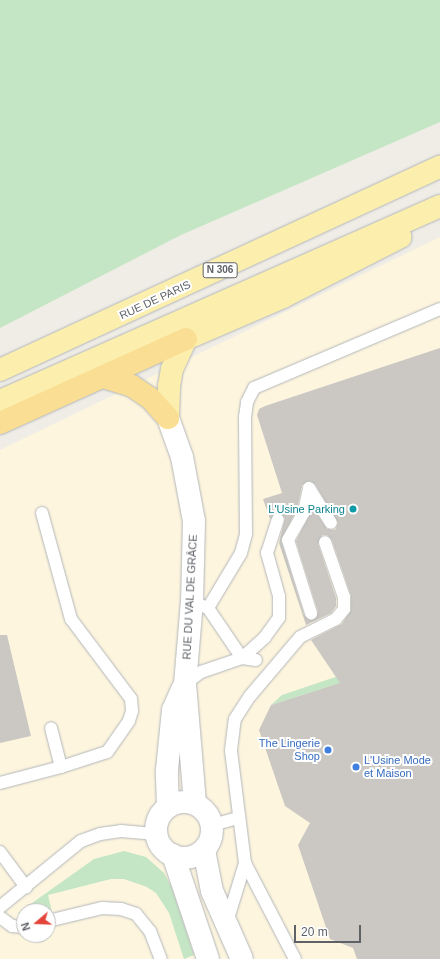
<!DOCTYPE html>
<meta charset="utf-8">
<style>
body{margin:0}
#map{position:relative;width:440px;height:959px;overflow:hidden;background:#efede6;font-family:Helvetica,sans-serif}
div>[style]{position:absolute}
.commercial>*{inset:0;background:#fdf5de}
.green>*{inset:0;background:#c4e6c4}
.building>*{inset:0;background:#cbc8c3}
.roads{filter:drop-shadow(0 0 1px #b3b6ba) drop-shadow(0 0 1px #b3b6ba)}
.lane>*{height:12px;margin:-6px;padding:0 6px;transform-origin:6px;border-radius:6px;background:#fff}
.secondary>*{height:22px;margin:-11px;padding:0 11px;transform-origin:11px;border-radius:11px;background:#fff}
.secondary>.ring{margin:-11px;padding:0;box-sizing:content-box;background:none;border:22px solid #fff;border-radius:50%}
.primary>*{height:22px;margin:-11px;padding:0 11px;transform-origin:11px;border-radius:11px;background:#fcefae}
.highway>*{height:22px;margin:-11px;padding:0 11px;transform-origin:11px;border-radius:11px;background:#f9de93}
.dots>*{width:11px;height:11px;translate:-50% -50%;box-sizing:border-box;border:2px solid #fff;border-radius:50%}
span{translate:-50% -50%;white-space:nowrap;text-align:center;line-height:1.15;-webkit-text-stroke:4px #fff;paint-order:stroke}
.shield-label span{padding:1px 3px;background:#fff;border:1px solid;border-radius:3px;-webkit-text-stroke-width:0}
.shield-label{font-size:10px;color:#5e6166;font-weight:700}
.street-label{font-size:11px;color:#5e6166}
.culture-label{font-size:11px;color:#0d838f}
.right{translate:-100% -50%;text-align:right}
.shop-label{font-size:11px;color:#366cbe}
.left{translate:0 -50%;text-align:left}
.north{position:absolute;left:16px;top:903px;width:40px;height:40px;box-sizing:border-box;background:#fff;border:1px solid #bfc0c2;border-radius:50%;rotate:251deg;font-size:11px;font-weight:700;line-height:16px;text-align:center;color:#5e6166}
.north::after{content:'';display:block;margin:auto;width:14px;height:18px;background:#e34439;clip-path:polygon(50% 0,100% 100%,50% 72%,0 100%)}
.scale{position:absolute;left:294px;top:925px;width:67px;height:18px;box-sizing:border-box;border:2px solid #5e6166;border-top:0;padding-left:5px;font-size:12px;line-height:14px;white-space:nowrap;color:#5e6166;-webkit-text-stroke:3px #fff;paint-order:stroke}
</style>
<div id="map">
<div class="commercial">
<i style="clip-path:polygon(evenodd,440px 237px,440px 959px,0 959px,0 450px,440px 237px,24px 911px,48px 911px,48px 935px,24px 935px,24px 911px)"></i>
</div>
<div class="green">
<i style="clip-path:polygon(0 0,440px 0,440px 122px,181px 235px,0 328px)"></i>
<i style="clip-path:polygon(380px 662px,341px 683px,271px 705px,282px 695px)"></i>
<i style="clip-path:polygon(124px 851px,146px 857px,164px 873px,172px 888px,194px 955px,184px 959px,169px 913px,156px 893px,147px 887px,124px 879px,111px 879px,48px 895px,52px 912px,24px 911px,22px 918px,18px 913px,94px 859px)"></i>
</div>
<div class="building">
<i style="clip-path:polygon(evenodd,440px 348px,440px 959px,357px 959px,353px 948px,330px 939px,298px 845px,310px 823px,285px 806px,259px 730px,271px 705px,340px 683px,311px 640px,342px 624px,351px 610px,351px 595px,332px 540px,327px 535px,322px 535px,318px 544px,336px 598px,336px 606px,331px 613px,306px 625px,279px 543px,285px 518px,277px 513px,270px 519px,263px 499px,282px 493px,257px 415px,259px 409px,265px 406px,440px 348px,309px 481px,315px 484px,338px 523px,335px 530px,327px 529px,313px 508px,296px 541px,318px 611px,316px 618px,310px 620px,304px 615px,281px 540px,297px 509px,302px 485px,309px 481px)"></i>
<i style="clip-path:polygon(0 635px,7px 635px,31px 736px,0 743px)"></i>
</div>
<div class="roads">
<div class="lane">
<i style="left:309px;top:488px;width:25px;rotate:102deg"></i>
<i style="left:304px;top:512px;width:32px;rotate:120deg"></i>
<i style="left:288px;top:540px;width:77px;rotate:72.5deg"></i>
<i style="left:309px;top:488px;width:41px;rotate:57.8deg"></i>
<i style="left:42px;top:513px;width:110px;rotate:74.7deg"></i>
<i style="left:71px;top:619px;width:100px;rotate:53.1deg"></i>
<i style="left:131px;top:699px;width:12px;rotate:85deg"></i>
<i style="left:132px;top:711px;width:10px;rotate:107deg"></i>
<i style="left:129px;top:721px;width:38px;rotate:125deg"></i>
<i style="left:107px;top:752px;width:48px;rotate:161.9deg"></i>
<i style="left:200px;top:605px;width:9px;rotate:21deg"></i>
<i style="left:208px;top:608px;width:60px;rotate:55.8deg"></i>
<i style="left:242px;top:658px;width:14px;rotate:8deg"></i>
<i style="left:208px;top:608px;width:64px;rotate:-59deg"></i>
<i style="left:241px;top:553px;width:20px;rotate:-75deg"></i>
<i style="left:246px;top:534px;width:117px;rotate:-90.5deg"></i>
<i style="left:245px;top:417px;width:15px;rotate:-82deg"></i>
<i style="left:247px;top:402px;width:16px;rotate:-63deg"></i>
<i style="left:254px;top:388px;width:202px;rotate:-23deg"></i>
<i style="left:185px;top:684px;width:20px;rotate:-37deg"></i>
<i style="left:201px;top:672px;width:43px;rotate:-18.9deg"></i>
<i style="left:242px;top:658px;width:31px;rotate:-42deg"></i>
<i style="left:265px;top:637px;width:24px;rotate:-54deg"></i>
<i style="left:279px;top:618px;width:22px;rotate:-90deg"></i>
<i style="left:279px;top:596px;width:45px;rotate:-105.6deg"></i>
<i style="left:267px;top:553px;width:35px;rotate:-72deg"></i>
<i style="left:0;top:783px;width:63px;rotate:-14.7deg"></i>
<i style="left:61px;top:767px;width:40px;rotate:-104.4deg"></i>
<i style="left:212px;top:825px;width:27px;rotate:-15deg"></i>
<i style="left:0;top:852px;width:44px;rotate:53.4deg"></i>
<i style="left:245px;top:863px;width:108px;rotate:62.5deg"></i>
<i style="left:0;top:907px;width:104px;rotate:-39.2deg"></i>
<i style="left:81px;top:841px;width:20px;rotate:-20deg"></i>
<i style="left:100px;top:834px;width:21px;rotate:-8deg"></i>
<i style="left:121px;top:831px;width:36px;rotate:5deg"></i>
<i style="left:0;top:917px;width:15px;rotate:37deg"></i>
<i style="left:12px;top:926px;width:12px;rotate:5deg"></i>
<i style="left:48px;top:921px;width:56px;rotate:-13.5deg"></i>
<i style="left:102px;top:908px;width:19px;rotate:3deg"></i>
<i style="left:121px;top:909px;width:16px;rotate:18deg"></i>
<i style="left:136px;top:914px;width:22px;rotate:51deg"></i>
<i style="left:150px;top:931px;width:30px;rotate:69deg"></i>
<i style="left:227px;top:922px;width:62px;rotate:-73deg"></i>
<i style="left:245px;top:863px;width:114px;rotate:-97.1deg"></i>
<i style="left:231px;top:750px;width:31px;rotate:-83deg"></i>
<i style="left:235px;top:719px;width:27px;rotate:-57deg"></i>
<i style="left:250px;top:696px;width:77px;rotate:-49.7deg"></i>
<i style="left:300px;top:637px;width:40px;rotate:-26.6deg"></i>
<i style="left:336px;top:619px;width:13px;rotate:-51deg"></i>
<i style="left:344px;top:609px;width:12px;rotate:-90deg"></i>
<i style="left:344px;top:597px;width:58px;rotate:-109.1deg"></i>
</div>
<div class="secondary">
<i style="left:168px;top:418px;width:41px;rotate:70.3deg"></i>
<i style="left:182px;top:457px;width:65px;rotate:79.4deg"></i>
<i style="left:194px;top:521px;width:80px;rotate:91.4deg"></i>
<i style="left:192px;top:601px;width:83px;rotate:94.8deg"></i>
<i style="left:185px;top:684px;width:120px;rotate:85.2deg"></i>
<i class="ring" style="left:156px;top:802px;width:34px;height:34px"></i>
<i style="left:168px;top:807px;width:37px;rotate:-92deg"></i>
<i style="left:167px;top:770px;width:60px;rotate:-84.3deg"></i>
<i style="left:173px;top:710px;width:24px;rotate:-66deg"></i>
<i style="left:204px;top:850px;width:42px;rotate:79deg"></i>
<i style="left:212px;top:891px;width:74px;rotate:66.2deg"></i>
<i style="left:173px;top:855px;width:110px;rotate:71.4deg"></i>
</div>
<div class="primary">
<i style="left:0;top:370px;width:485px;rotate:-24.8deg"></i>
<i style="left:0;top:401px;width:481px;rotate:-23.9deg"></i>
<i style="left:168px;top:418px;width:32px;rotate:-88deg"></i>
<i style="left:169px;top:386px;width:17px;rotate:-80deg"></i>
<i style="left:172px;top:369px;width:33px;rotate:-65deg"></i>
<i style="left:186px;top:339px;width:106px;rotate:-23.4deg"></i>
<i style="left:283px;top:297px;width:132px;rotate:-27deg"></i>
</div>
<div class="highway">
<i style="left:103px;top:377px;width:30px;rotate:17deg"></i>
<i style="left:132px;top:386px;width:22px;rotate:34deg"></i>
<i style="left:150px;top:398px;width:27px;rotate:48deg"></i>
<i style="left:0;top:423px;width:204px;rotate:-24.3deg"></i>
</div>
</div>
<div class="dots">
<i style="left:353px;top:509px;background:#0f9aa8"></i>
<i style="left:328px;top:750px;background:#3f7fe0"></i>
<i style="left:356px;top:767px;background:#3f7fe0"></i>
</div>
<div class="shield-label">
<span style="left:220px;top:270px">N 306</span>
</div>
<div class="street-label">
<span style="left:155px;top:300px;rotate:-25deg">RUE DE PARIS</span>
<span style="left:190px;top:597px;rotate:-87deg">RUE DU VAL DE GRÂCE</span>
</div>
<div class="culture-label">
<span class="right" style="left:345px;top:509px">L'Usine Parking</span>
</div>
<div class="shop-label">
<span class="right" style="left:320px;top:750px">The Lingerie<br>Shop</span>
<span class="left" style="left:364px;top:767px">L'Usine Mode<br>et Maison</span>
</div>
<div class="north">N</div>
<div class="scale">20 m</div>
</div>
